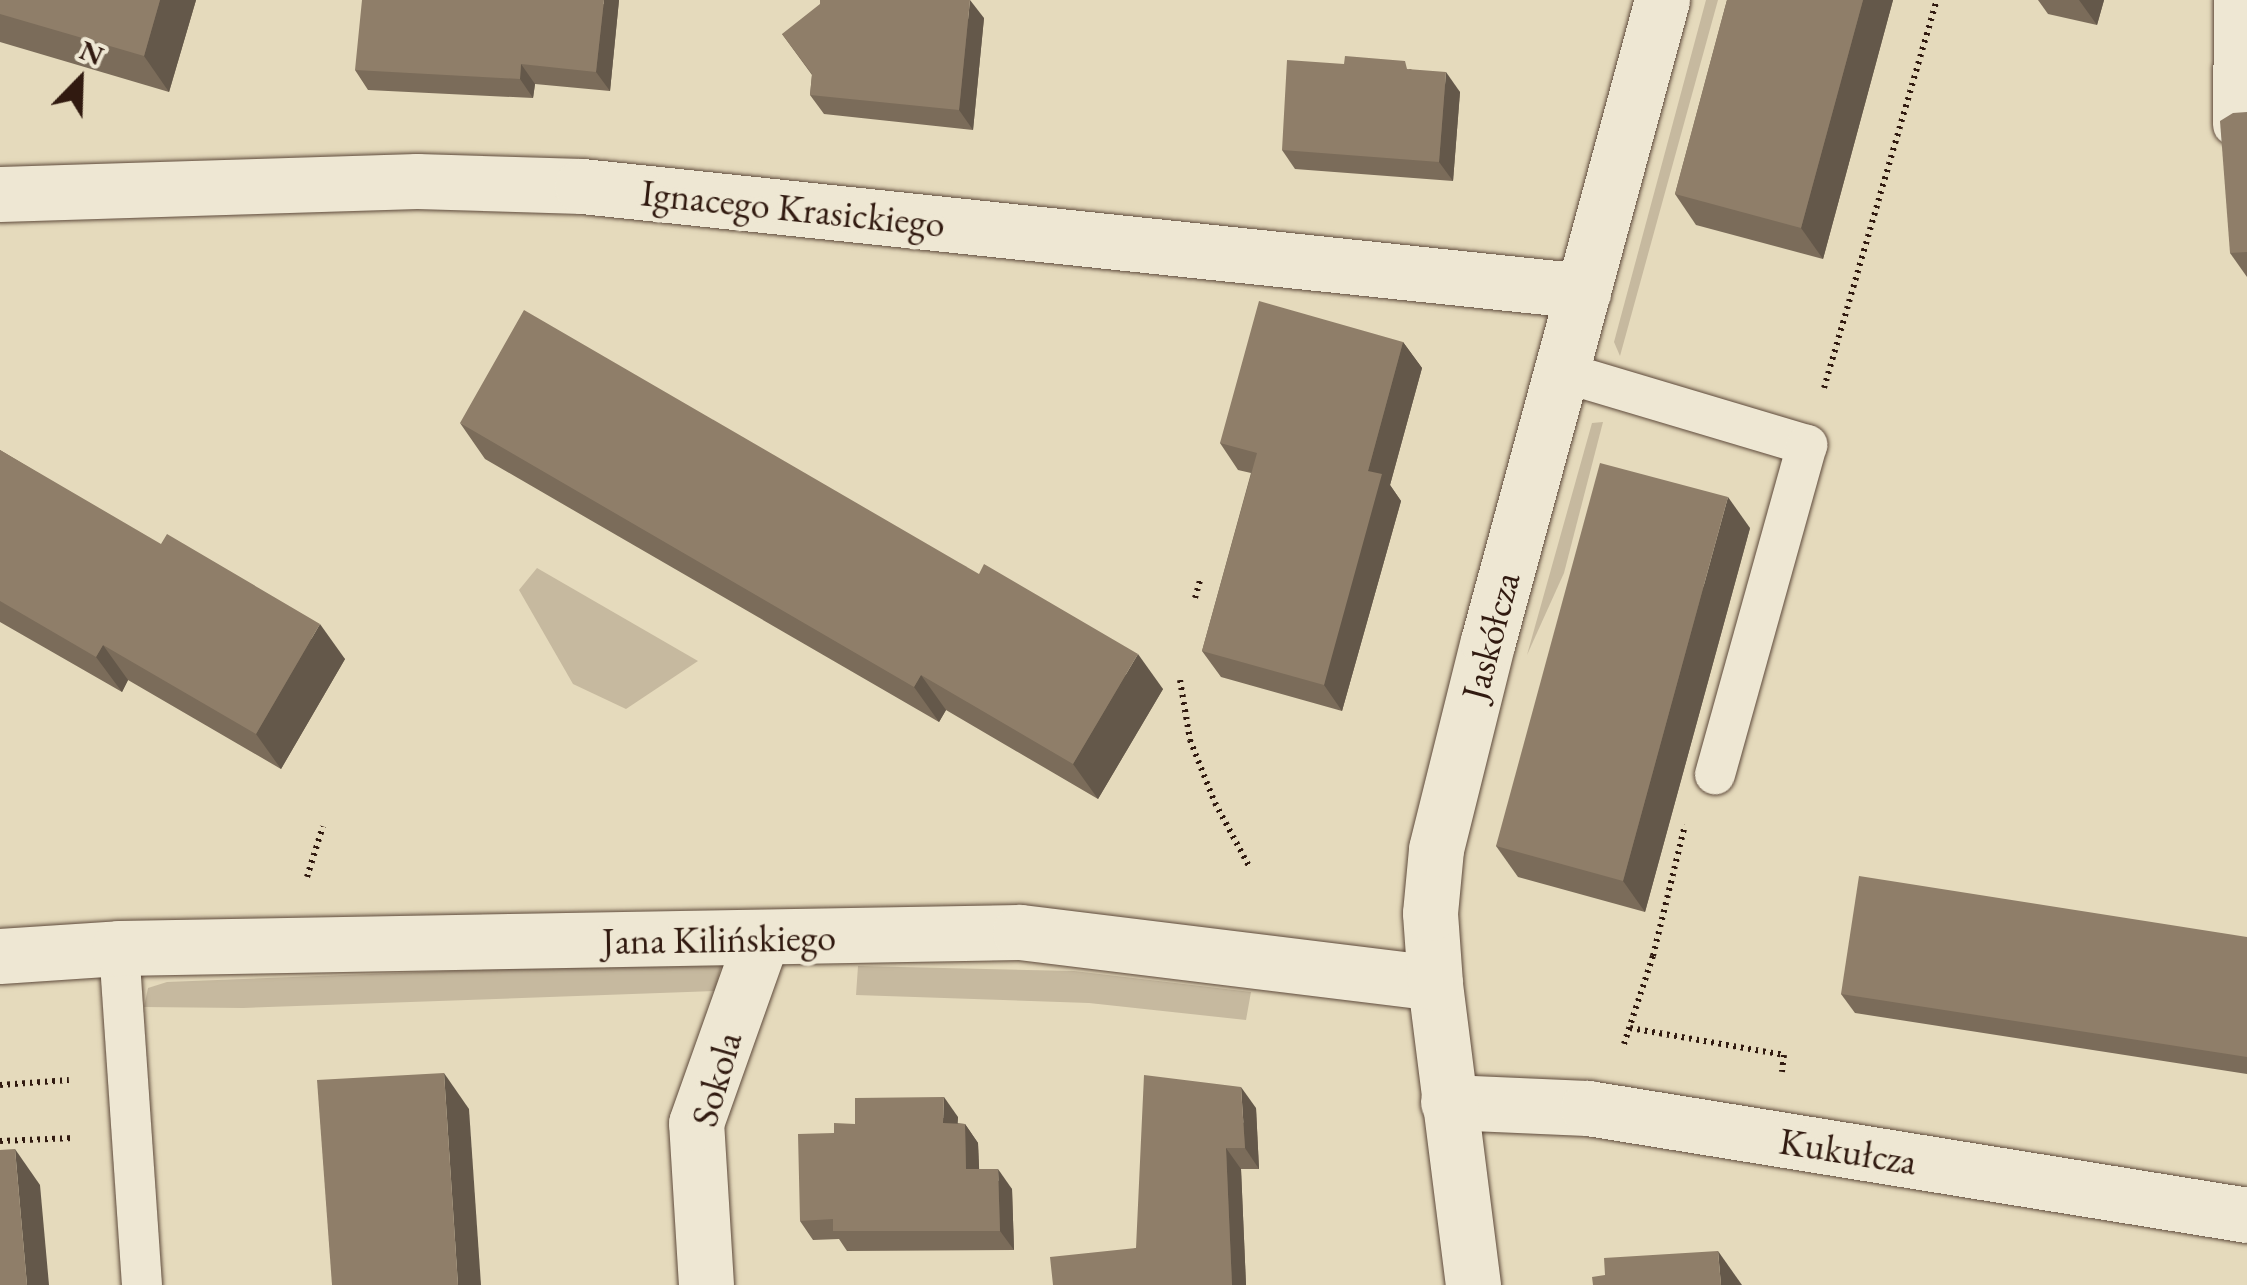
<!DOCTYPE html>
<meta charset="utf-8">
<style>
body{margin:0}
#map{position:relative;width:2247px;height:1285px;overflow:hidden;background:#e5dabc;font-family:"EB Garamond",serif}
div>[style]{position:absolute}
.green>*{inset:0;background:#c6b99f}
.path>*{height:6px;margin-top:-3px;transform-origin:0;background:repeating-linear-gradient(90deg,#311a10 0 2.5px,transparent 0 7.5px)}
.roads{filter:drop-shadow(0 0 2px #5e4a3b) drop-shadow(0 0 2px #5e4a3b)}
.lane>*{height:40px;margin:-20px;padding:0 20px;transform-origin:20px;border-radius:20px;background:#eee7d3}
.street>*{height:55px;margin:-27.5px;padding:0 27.5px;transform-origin:27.5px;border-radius:27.5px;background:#eee7d3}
.secondary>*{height:55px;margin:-27.5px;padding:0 27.5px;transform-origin:27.5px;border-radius:27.5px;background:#eee7d3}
.wall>*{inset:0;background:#7b6c5a}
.shaded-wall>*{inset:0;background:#64584a}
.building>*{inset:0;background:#8f7e69}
span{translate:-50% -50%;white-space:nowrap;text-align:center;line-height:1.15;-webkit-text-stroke:9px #eee7d3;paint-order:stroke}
.street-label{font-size:38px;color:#311a10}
.north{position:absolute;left:30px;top:30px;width:100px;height:100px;-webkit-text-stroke:8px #eee7d3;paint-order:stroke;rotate:23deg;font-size:28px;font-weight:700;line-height:40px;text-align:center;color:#311a10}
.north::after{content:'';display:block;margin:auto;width:35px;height:45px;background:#311a10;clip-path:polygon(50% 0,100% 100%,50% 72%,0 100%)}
</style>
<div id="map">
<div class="green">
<i style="clip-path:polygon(1706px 0,1718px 0,1620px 356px,1614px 342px)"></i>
<i style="clip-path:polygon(1603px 422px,1564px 573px,1527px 655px,1592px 423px)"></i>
<i style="clip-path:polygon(537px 568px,698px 661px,626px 709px,573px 684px,519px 590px)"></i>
<i style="clip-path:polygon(721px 966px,715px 991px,243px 1008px,144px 1007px,148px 988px,167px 982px,500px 969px)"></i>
<i style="clip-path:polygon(858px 966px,1074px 971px,1251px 992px,1246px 1020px,1089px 1003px,856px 995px)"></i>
</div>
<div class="path">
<i style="left:1824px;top:388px;width:404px;rotate:-73.8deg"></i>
<i style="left:1195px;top:598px;width:19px;rotate:-74deg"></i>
<i style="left:1180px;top:680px;width:61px;rotate:80.5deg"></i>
<i style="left:1190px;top:740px;width:68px;rotate:68.4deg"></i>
<i style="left:1215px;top:803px;width:74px;rotate:61.7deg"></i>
<i style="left:307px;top:877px;width:53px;rotate:-72.6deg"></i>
<i style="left:1630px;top:1028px;width:156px;rotate:9.9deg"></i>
<i style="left:1784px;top:1055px;width:17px;rotate:97deg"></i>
<i style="left:1624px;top:1044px;width:93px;rotate:-71.8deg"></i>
<i style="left:1653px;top:956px;width:135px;rotate:-76.3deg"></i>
<i style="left:0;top:1085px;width:69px;rotate:-4.1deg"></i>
<i style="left:0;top:1141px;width:74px;rotate:-2.3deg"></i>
</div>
<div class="roads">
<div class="lane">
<i style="left:2233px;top:125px;width:125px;rotate:-89.5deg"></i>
<i style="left:1562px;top:372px;width:256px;rotate:16.6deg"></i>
<i style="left:1807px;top:445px;width:342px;rotate:105.6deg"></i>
<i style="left:119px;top:948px;width:338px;rotate:86.1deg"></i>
</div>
<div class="street">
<i style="left:0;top:194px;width:417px;rotate:-1.8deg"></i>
<i style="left:417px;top:181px;width:165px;rotate:1.7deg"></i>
<i style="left:582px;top:186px;width:1007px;rotate:5.98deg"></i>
<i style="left:0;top:956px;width:119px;rotate:-3.8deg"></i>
<i style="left:119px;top:948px;width:901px;rotate:-1.02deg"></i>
<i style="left:1020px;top:932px;width:418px;rotate:7deg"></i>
<i style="left:1448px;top:1102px;width:140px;rotate:2.5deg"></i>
<i style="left:1588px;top:1108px;width:668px;rotate:9.22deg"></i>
<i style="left:706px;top:1285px;width:162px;rotate:-93.5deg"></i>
<i style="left:696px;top:1123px;width:196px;rotate:-70.4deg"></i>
</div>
<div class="secondary">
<i style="left:1473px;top:1285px;width:304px;rotate:-97.2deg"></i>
<i style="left:1435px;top:983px;width:70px;rotate:-94.1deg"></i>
<i style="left:1430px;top:913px;width:64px;rotate:-84.6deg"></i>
<i style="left:1436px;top:849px;width:214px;rotate:-76deg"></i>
<i style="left:1488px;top:641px;width:664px;rotate:-74.81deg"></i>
</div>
</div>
<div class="wall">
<i style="clip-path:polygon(0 0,196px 0,169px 92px,0 42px)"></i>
<i style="clip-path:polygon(619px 0,610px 91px,535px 84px,533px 98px,368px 90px,355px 70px)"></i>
<i style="clip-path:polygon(1727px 0,1893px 0,1823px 259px,1696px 225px,1675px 194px)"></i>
<i style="clip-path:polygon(2038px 0,2104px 0,2097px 25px,2048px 14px)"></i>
<i style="clip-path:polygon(984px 18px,973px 130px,824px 114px,810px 95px,812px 75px,782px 34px)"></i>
<i style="clip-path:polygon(1410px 69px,1460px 92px,1453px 181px,1295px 169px,1282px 150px)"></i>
<i style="clip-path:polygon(2247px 112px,2247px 277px,2230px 253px)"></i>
<i style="clip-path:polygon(1403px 342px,1422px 368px,1390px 485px,1401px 501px,1342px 711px,1221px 677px,1202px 651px,1251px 473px,1238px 470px,1220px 443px)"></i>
<i style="clip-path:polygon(460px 423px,1163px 689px,1098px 799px,946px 710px,939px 722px,485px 459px)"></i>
<i style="clip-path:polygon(0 450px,345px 659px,281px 769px,128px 680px,122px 692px,0 622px)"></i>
<i style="clip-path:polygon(1750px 528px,1645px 912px,1518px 877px,1496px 846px)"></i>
<i style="clip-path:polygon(2247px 937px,2247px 1074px,1855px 1013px,1841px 994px)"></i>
<i style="clip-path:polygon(1256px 1108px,1259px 1169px,1241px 1169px,1246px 1285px,1053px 1285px,1136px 1248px)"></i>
<i style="clip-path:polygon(958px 1117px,957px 1123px,965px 1124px,978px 1143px,979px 1169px,1012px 1189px,1014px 1250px,847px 1251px,839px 1239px,813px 1240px,800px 1221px,834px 1133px,855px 1124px)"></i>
</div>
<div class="shaded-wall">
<i style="clip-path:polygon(160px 0,196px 0,169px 92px,144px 56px)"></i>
<i style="clip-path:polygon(604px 0,619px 0,610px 91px,596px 72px)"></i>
<i style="clip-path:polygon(970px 0,984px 18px,973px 130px,959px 110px)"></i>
<i style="clip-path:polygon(1863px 0,1893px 0,1823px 259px,1801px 228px)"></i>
<i style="clip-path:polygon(2079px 0,2104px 0,2097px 25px)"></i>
<i style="clip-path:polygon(521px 64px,535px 84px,533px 98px,520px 79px)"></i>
<i style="clip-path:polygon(1446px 72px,1460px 92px,1453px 181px,1439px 162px)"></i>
<i style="clip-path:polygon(1403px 342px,1422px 368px,1390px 485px,1401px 501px,1342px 711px,1324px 685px,1368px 471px)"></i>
<i style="clip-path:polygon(1728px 497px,1750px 528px,1645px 912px,1623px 881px)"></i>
<i style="clip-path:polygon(320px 624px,345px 659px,281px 769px,256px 734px)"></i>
<i style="clip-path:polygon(103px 645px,128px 680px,122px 692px,96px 657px)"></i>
<i style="clip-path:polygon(1138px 654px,1163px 689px,1098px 799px,1073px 764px)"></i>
<i style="clip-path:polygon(921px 675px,946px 710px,939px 722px,914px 687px)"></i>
<i style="clip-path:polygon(444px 1073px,469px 1109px,481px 1285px,458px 1285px)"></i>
<i style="clip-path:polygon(1241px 1087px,1256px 1108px,1259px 1169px,1245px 1148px)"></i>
<i style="clip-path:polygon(944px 1097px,958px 1117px,957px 1142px,943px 1123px)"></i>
<i style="clip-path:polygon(965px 1124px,978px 1143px,980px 1189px,966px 1169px)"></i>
<i style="clip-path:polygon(1226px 1148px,1241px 1169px,1246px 1285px,1232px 1285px)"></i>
<i style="clip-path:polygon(15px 1149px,40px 1185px,49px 1285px,27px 1285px)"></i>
<i style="clip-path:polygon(998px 1169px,1012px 1189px,1014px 1250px,1000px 1231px)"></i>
<i style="clip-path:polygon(1718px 1251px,1742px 1285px,1721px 1285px)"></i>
</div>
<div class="building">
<i style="clip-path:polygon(0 0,160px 0,144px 56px,0 14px)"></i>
<i style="clip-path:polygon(362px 0,604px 0,596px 72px,521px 64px,520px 79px,355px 70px)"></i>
<i style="clip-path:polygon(820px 0,970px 0,959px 110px,810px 95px,812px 74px,782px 34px,820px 4px)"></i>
<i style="clip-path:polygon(1727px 0,1863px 0,1801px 228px,1675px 194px)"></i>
<i style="clip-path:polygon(1345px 56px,1405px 61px,1407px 69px,1446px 72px,1439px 162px,1282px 150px,1287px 60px,1344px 64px)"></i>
<i style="clip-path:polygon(2247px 112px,2247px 252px,2230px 253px,2220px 121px,2233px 113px)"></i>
<i style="clip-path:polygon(1259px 301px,1403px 342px,1368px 471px,1382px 474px,1324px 685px,1202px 651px,1257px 453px,1220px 443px)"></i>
<i style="clip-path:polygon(524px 310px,979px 574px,984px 564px,1138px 654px,1073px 764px,921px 675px,914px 687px,460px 423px)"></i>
<i style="clip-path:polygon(0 450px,161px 544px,167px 534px,320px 624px,256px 734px,103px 645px,96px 657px,0 601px)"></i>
<i style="clip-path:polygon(1600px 463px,1728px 497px,1623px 881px,1496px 846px)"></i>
<i style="clip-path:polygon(1859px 876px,2247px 937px,2247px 1057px,1841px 994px)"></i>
<i style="clip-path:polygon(444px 1073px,458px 1285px,332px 1285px,317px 1080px)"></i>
<i style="clip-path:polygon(1144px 1075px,1241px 1087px,1245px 1148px,1226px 1148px,1232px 1285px,1053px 1285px,1050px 1257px,1136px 1248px)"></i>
<i style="clip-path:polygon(944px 1097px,943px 1123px,965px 1124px,966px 1169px,998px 1169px,1000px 1231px,833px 1231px,833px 1219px,800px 1221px,798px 1134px,834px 1133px,834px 1123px,855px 1124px,855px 1098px)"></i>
<i style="clip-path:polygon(15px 1149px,27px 1285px,0 1285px,0 1150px)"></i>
<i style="clip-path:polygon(1718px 1251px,1721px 1285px,1593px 1285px,1592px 1277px,1605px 1275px,1604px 1258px)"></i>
</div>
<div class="street-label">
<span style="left:793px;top:208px;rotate:6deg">Ignacego Krasickiego</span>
<span style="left:1490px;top:636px;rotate:-75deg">Jaskółcza</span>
<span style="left:719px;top:939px;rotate:-1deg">Jana Kilińskiego</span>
<span style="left:716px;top:1079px;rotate:-74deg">Sokola</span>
<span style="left:1848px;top:1151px;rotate:9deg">Kukułcza</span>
</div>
<div class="north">N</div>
</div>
